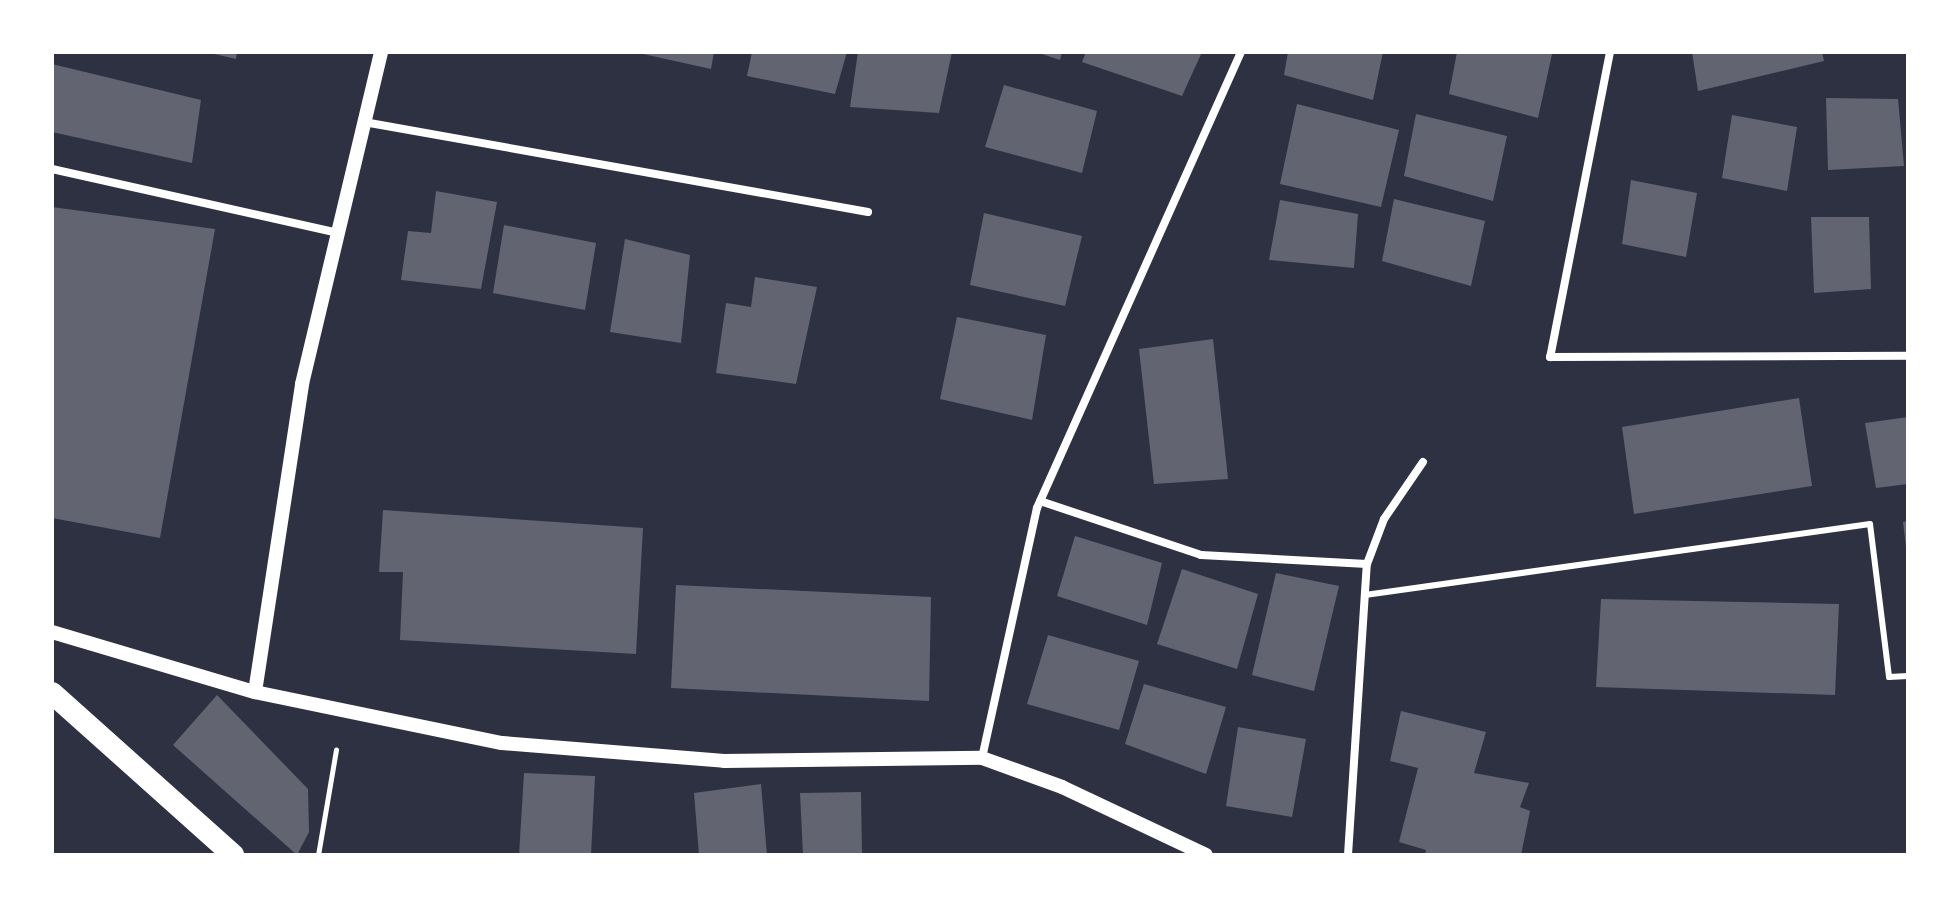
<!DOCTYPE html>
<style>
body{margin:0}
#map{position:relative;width:1960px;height:907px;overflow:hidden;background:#2d3142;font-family:Poppins,sans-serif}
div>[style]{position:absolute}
.building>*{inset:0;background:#626471}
.path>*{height:5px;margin:-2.5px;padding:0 2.5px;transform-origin:2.5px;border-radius:2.5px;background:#fff}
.service>*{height:6px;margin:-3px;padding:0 3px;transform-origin:3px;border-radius:3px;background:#fff}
.minor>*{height:8px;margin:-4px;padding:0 4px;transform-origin:4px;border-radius:4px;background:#fff}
.tertiary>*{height:14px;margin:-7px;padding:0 7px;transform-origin:7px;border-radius:7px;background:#fff}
.trunk>*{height:22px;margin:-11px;padding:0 11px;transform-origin:11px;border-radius:11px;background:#fff}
span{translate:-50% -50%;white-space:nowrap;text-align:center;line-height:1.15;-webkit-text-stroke:8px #fff;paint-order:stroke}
.frame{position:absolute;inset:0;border:54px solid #fff;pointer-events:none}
</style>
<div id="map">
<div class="building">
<i style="clip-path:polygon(210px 52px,237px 52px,236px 59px,210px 53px)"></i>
<i style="clip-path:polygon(634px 52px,714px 52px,711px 69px)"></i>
<i style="clip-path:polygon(752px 52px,847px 52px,835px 94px,747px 76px)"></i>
<i style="clip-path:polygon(858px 52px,952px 52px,939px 113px,850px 107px)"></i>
<i style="clip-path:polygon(1036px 52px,1062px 52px,1060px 60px)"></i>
<i style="clip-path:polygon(1086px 52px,1202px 52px,1182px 96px,1082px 62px)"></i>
<i style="clip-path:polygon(1288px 52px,1383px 52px,1373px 100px,1284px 75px)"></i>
<i style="clip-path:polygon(1457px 52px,1552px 54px,1538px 118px,1449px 94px)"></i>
<i style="clip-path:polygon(1692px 52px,1822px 52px,1824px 61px,1698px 91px)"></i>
<i style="clip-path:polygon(52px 64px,201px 100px,192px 163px,52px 132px)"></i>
<i style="clip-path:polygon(1004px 85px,1097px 111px,1082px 173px,985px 147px)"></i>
<i style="clip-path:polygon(1826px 98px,1898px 99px,1904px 166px,1828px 170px)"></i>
<i style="clip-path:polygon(1297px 104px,1399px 130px,1381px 207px,1280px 184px)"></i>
<i style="clip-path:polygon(1416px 114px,1507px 136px,1493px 201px,1404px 176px)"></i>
<i style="clip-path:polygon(1732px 115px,1797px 127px,1787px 191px,1722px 178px)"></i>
<i style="clip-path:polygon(1631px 180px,1697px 193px,1686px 257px,1622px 244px)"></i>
<i style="clip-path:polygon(436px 191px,497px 202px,481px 289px,401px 280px,408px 231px,431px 233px)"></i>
<i style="clip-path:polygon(1394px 199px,1485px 221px,1471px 286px,1382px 261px)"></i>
<i style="clip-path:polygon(1280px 200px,1358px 214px,1354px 268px,1269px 260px)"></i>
<i style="clip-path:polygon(52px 207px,215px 229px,160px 538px,52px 518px)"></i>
<i style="clip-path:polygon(984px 213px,1082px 236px,1065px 306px,970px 285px)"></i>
<i style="clip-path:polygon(1811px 217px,1869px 217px,1871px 289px,1814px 293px)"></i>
<i style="clip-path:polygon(504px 225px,596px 243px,585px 310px,493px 293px)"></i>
<i style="clip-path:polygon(625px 239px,690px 255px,681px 343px,610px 332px)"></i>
<i style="clip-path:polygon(755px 277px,817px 287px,796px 384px,716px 373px,726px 303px,751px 307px)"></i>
<i style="clip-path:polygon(957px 317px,1046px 335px,1032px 420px,940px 399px)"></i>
<i style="clip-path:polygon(1213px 339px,1228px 479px,1154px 484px,1139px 349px)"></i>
<i style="clip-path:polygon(1799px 398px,1812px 486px,1634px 514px,1622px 427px)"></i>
<i style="clip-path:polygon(1908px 417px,1908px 484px,1876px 488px,1865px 423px)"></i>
<i style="clip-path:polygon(383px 510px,643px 528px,636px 654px,400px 640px,403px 572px,379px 572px)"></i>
<i style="clip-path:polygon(1908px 521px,1908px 547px,1906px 547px,1903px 522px)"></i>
<i style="clip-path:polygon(1075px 536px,1162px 563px,1147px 625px,1057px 596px)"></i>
<i style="clip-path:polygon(1182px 569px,1258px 594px,1237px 669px,1157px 644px)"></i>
<i style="clip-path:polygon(1276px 573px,1339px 586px,1314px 691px,1252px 675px)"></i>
<i style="clip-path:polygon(676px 585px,931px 597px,929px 701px,671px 688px)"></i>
<i style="clip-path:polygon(1601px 599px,1839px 604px,1835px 695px,1596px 687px)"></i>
<i style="clip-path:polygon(1048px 635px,1139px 661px,1119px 730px,1027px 704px)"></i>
<i style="clip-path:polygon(1144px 684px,1226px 707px,1206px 774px,1125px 744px)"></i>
<i style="clip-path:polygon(217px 695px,308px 789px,309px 832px,297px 855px,173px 745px)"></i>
<i style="clip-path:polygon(1401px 711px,1486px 732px,1474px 773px,1529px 783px,1520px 807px,1530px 811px,1521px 855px,1425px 855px,1426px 850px,1399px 842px,1418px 768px,1390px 761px)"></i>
<i style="clip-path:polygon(1238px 727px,1306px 739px,1292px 817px,1226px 806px)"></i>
<i style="clip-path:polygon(524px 773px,595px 776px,591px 855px,519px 855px)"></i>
<i style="clip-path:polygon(761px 784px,767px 855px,699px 855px,694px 793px)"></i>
<i style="clip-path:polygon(861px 792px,862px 855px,803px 855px,800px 793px)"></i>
</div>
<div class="path">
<i style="left:318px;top:855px;width:107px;rotate:-80.3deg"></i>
</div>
<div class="service">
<i style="left:1365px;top:595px;width:510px;rotate:-8deg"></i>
<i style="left:1870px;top:524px;width:154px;rotate:82.9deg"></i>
<i style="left:1889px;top:677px;width:19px;rotate:-3deg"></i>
</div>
<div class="minor">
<i style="left:1610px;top:52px;width:311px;rotate:101.1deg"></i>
<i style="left:1550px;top:357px;width:358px;rotate:-0.2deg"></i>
<i style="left:364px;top:122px;width:512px;rotate:10.12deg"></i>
<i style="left:52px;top:169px;width:290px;rotate:12.6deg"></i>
<i style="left:1040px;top:501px;width:170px;rotate:18.5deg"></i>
<i style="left:1201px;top:555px;width:166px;rotate:3.1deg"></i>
<i style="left:982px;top:758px;width:256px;rotate:-77.6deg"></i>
<i style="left:1037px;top:508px;width:500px;rotate:-65.9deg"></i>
<i style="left:1348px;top:855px;width:292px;rotate:-86.3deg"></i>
<i style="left:1367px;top:564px;width:48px;rotate:-69.3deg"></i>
<i style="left:1384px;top:519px;width:69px;rotate:-55.6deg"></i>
</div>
<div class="tertiary">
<i style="left:52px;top:632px;width:212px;rotate:16.5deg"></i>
<i style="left:255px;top:692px;width:252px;rotate:11.7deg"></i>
<i style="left:502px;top:743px;width:223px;rotate:4.6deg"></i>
<i style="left:724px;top:761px;width:258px;rotate:-0.7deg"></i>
<i style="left:982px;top:758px;width:85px;rotate:19.9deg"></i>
<i style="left:1062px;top:787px;width:159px;rotate:25.3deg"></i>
<i style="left:255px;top:692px;width:312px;rotate:-81.3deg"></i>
<i style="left:302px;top:384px;width:341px;rotate:-76.6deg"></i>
</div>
<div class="trunk">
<i style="left:52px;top:693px;width:243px;rotate:41.8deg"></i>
</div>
<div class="frame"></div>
</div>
